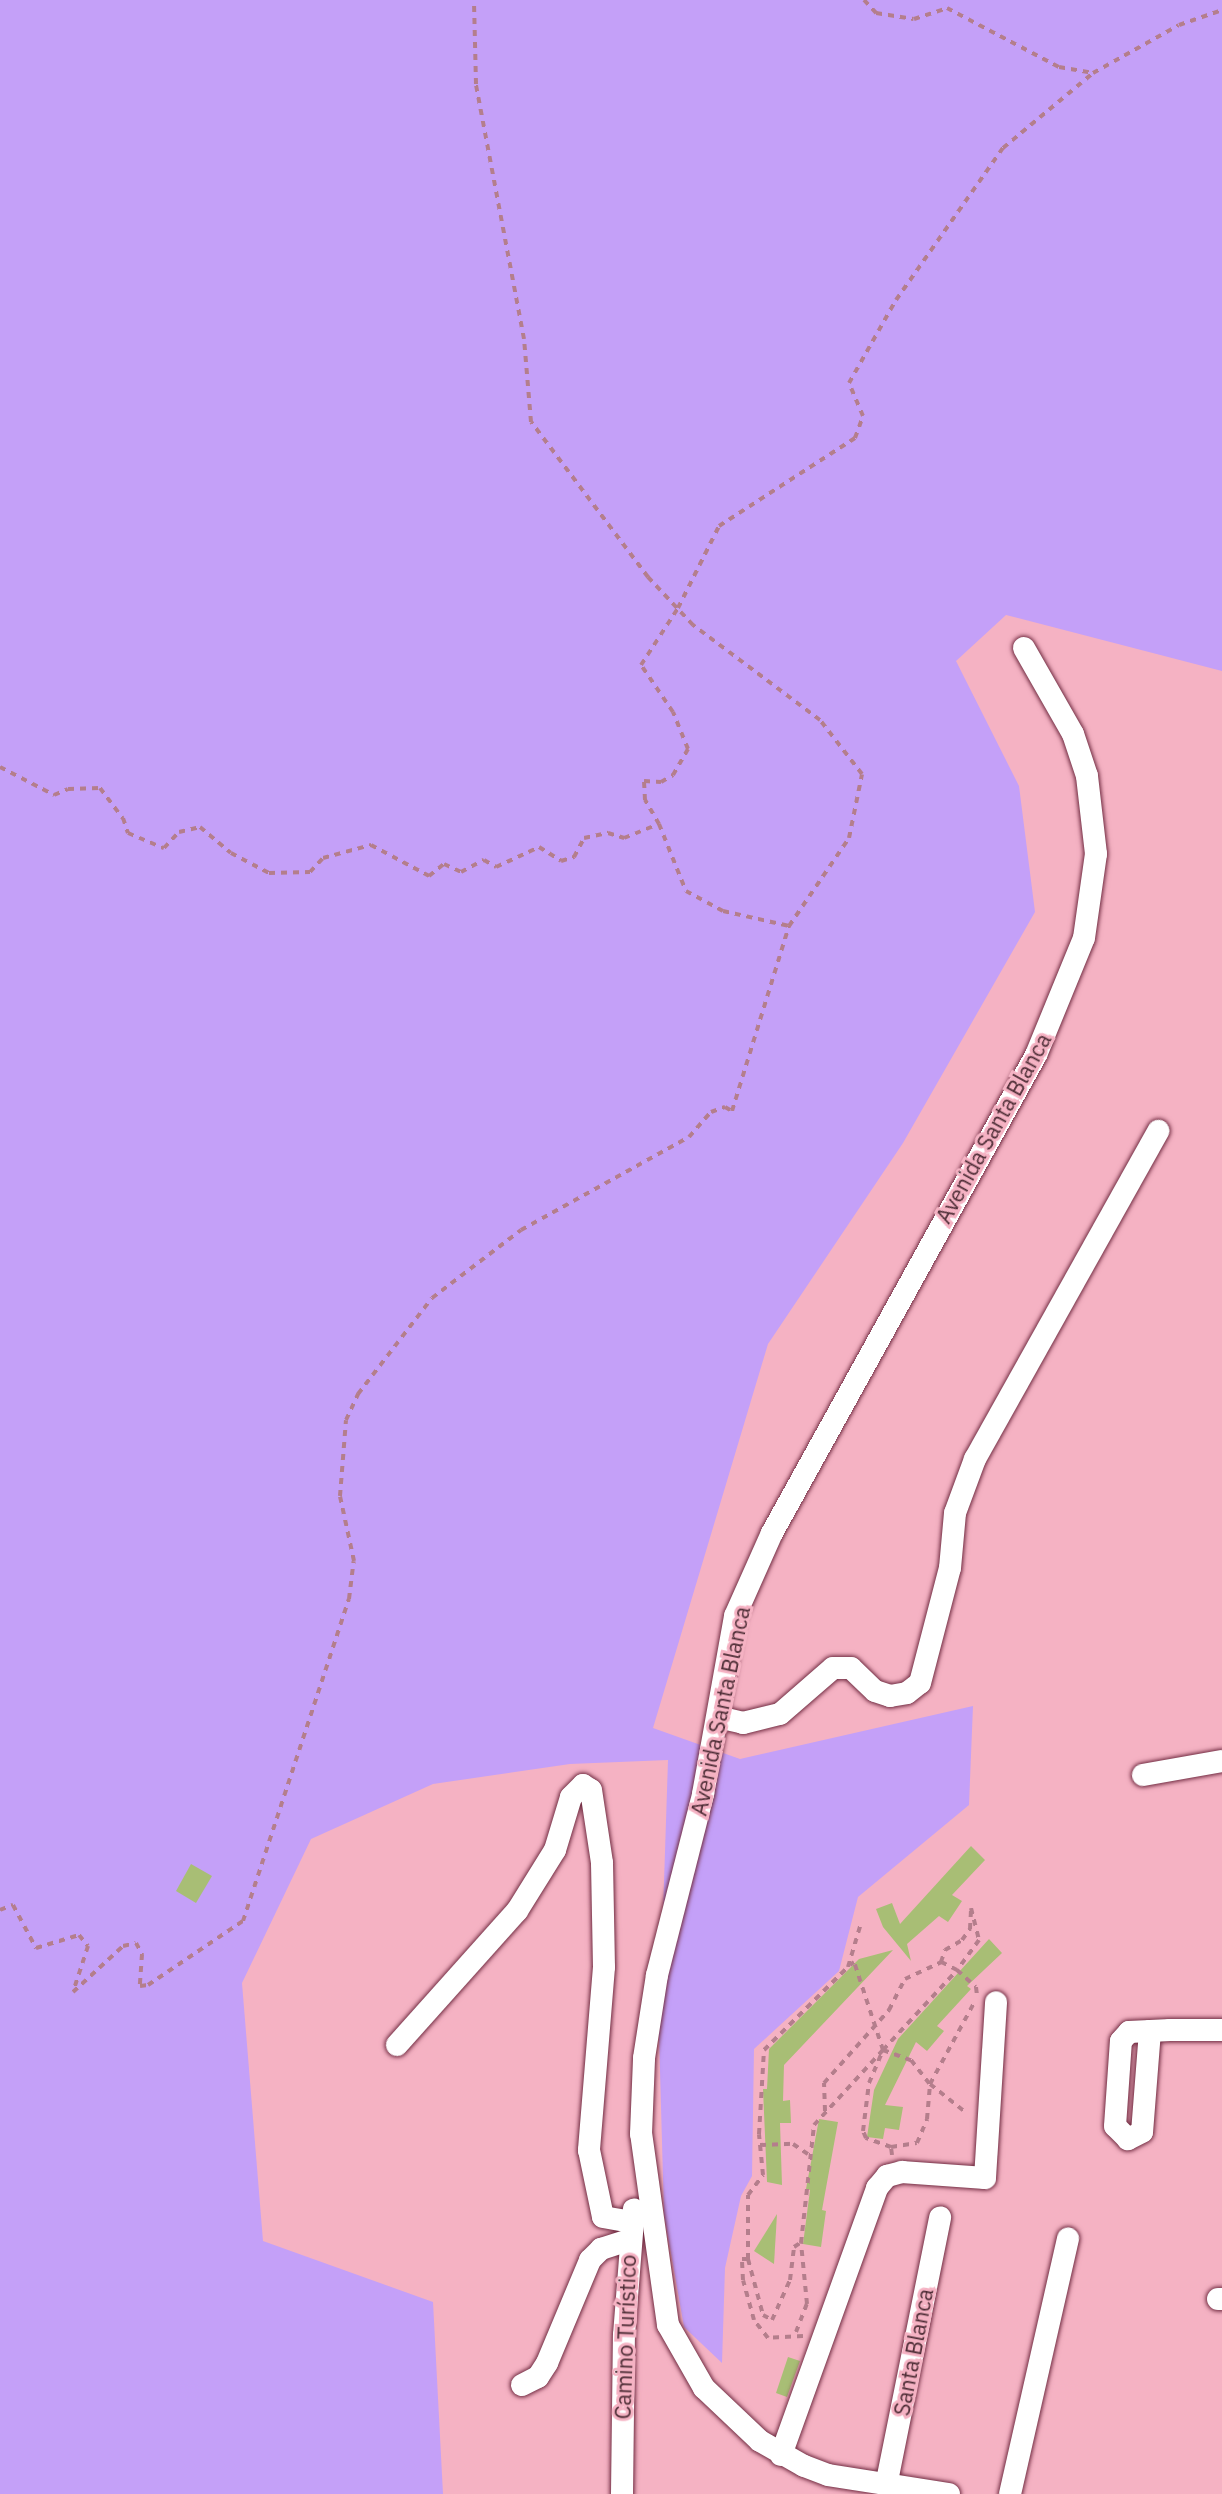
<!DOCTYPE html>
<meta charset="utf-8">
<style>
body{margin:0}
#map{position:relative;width:1222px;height:2494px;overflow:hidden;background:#f5b2c3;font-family:"IBM Plex Sans",sans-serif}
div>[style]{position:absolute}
.green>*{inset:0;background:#c4a0f8}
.building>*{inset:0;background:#a8be75}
.path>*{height:4px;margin-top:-2px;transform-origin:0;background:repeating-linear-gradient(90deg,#b47e8c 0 6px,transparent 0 12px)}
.roads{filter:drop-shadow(0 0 2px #722d43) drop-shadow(0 0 2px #722d43)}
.minor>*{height:22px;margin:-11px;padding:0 11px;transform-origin:11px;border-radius:11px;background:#fff}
span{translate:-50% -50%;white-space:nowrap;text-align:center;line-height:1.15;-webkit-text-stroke:6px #f5b2c3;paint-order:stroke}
.street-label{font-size:22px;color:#4e2d36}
</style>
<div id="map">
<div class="green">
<i style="clip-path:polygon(0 0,1222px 0,1222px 671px,1006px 615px,956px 661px,1019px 786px,1035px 912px,903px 1143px,768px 1344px,653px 1728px,740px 1759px,973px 1706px,969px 1805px,858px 1897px,839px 1971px,754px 2049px,752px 2176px,741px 2196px,725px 2268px,722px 2363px,684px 2327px,664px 2214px,659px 2035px,668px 1760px,570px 1764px,433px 1784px,311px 1839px,242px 1983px,263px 2241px,433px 2302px,443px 2494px,0 2494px)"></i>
</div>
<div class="building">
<i style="clip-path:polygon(971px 1846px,985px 1860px,952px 1895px,962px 1901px,948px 1922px,939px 1916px,907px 1944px,911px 1961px,883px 1927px,876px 1909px,892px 1903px,900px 1924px)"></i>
<i style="clip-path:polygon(191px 1864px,212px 1876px,196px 1903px,176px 1891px)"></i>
<i style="clip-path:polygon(989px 1939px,1002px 1953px,967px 1986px,971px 1989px,937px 2026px,944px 2031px,927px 2051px,916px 2042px,885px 2105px,903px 2107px,899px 2130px,885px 2128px,883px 2139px,867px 2137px,874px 2090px,898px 2039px)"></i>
<i style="clip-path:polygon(893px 1950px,784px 2065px,783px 2101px,790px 2100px,791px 2123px,780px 2123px,782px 2185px,767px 2182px,763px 2089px,767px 2089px,769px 2049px,859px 1959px)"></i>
<i style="clip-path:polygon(819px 2119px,838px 2122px,822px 2210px,826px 2211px,821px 2247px,803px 2244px,810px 2190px,806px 2189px)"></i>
<i style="clip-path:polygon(777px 2214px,774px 2264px,754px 2251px)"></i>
<i style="clip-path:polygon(788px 2357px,800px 2361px,787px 2397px,776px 2393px)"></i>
</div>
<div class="path">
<i style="left:864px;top:0;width:18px;rotate:47deg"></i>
<i style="left:876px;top:13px;width:38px;rotate:9deg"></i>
<i style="left:914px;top:19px;width:35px;rotate:-18deg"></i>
<i style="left:947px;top:8px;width:127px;rotate:27.8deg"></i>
<i style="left:1059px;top:67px;width:35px;rotate:10deg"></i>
<i style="left:1093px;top:73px;width:98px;rotate:-29.2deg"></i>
<i style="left:1179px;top:25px;width:46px;rotate:-19.2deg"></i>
<i style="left:0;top:767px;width:61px;rotate:27.4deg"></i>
<i style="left:54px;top:795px;width:15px;rotate:-23deg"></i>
<i style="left:68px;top:789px;width:32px;rotate:-2deg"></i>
<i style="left:100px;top:788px;width:38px;rotate:53deg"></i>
<i style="left:123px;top:818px;width:16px;rotate:72deg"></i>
<i style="left:128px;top:833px;width:39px;rotate:23deg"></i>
<i style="left:164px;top:848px;width:22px;rotate:-47deg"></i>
<i style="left:179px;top:832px;width:22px;rotate:-13deg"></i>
<i style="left:200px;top:827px;width:40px;rotate:40deg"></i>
<i style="left:231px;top:853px;width:43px;rotate:27.8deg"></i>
<i style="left:269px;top:873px;width:41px;rotate:-1.4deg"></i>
<i style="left:310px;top:872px;width:19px;rotate:-47deg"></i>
<i style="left:323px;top:858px;width:50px;rotate:-15.2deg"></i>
<i style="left:371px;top:845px;width:66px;rotate:28.1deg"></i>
<i style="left:429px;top:876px;width:19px;rotate:-39deg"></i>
<i style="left:444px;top:864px;width:19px;rotate:25deg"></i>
<i style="left:461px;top:872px;width:26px;rotate:-28deg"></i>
<i style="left:484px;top:860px;width:14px;rotate:30deg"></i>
<i style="left:496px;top:867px;width:47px;rotate:-24.9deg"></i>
<i style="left:539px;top:847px;width:26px;rotate:32deg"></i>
<i style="left:561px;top:861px;width:14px;rotate:-17deg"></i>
<i style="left:574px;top:857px;width:21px;rotate:-62deg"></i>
<i style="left:584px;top:838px;width:25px;rotate:-12deg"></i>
<i style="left:608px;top:833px;width:17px;rotate:17deg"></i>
<i style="left:624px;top:838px;width:38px;rotate:-22deg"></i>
<i style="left:659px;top:824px;width:72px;rotate:68.1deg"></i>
<i style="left:686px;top:891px;width:42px;rotate:28.4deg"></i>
<i style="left:723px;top:911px;width:68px;rotate:12.8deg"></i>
<i style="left:659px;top:824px;width:28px;rotate:-120deg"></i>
<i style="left:645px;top:800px;width:19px;rotate:-93deg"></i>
<i style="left:644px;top:781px;width:17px;rotate:3deg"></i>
<i style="left:661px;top:782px;width:14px;rotate:-30deg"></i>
<i style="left:673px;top:775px;width:30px;rotate:-60deg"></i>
<i style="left:688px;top:749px;width:40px;rotate:-112deg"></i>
<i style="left:673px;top:712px;width:57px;rotate:-124.2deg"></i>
<i style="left:641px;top:665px;width:68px;rotate:-57deg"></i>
<i style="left:678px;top:608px;width:92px;rotate:-63.4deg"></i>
<i style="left:719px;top:526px;width:162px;rotate:-32.9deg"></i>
<i style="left:855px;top:438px;width:23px;rotate:-70deg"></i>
<i style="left:863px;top:416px;width:36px;rotate:-113deg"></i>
<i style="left:849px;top:383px;width:95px;rotate:-60.5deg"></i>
<i style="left:896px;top:300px;width:186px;rotate:-54.9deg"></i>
<i style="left:1003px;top:148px;width:117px;rotate:-39.8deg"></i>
<i style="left:0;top:1910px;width:14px;rotate:-21deg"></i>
<i style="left:13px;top:1905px;width:49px;rotate:61.9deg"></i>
<i style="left:36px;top:1948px;width:45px;rotate:-16.8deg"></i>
<i style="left:79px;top:1935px;width:14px;rotate:51deg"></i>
<i style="left:88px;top:1946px;width:48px;rotate:108.1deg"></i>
<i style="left:73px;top:1992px;width:68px;rotate:-42.6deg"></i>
<i style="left:123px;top:1946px;width:13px;rotate:-13deg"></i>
<i style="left:136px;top:1943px;width:13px;rotate:61deg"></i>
<i style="left:142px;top:1954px;width:32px;rotate:94deg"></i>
<i style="left:140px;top:1986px;width:8px;rotate:-7deg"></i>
<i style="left:148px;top:1985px;width:115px;rotate:-34deg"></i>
<i style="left:243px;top:1921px;width:339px;rotate:-71.8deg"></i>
<i style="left:349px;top:1599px;width:38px;rotate:-83deg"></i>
<i style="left:354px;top:1561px;width:66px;rotate:-102.2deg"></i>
<i style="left:340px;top:1496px;width:76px;rotate:-85.5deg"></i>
<i style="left:346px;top:1420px;width:29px;rotate:-65deg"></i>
<i style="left:358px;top:1394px;width:121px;rotate:-52.4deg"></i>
<i style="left:432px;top:1298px;width:112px;rotate:-37.4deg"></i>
<i style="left:521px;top:1230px;width:192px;rotate:-29deg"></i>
<i style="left:689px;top:1137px;width:33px;rotate:-49deg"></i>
<i style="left:711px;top:1112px;width:15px;rotate:-20deg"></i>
<i style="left:725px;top:1107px;width:8px;rotate:30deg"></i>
<i style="left:732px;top:1111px;width:194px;rotate:-72.9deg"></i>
<i style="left:789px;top:926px;width:107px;rotate:-55.7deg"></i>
<i style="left:849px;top:838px;width:65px;rotate:-78.5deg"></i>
<i style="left:862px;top:774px;width:68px;rotate:-127.9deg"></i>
<i style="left:820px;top:720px;width:159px;rotate:-143.2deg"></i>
<i style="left:693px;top:625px;width:66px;rotate:-133.2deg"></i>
<i style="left:648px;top:577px;width:194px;rotate:-127deg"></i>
<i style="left:531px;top:422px;width:83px;rotate:-94.8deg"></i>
<i style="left:524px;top:339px;width:259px;rotate:-100.7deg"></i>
<i style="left:476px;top:84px;width:84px;rotate:-91.4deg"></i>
<i style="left:883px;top:2050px;width:30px;rotate:20deg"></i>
<i style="left:911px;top:2060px;width:31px;rotate:52deg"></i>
<i style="left:930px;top:2084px;width:43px;rotate:38.5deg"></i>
<i style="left:825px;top:2111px;width:28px;rotate:-92deg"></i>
<i style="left:824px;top:2083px;width:98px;rotate:-48.3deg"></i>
<i style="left:889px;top:2010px;width:35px;rotate:-63deg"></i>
<i style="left:905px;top:1979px;width:40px;rotate:-25deg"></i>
<i style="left:941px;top:1962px;width:13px;rotate:-72deg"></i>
<i style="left:945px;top:1950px;width:20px;rotate:-30deg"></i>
<i style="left:962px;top:1940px;width:14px;rotate:-54deg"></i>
<i style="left:970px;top:1929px;width:21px;rotate:-87deg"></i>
<i style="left:971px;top:1908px;width:33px;rotate:76deg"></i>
<i style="left:979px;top:1940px;width:37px;rotate:126deg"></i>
<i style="left:957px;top:1970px;width:18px;rotate:-153deg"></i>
<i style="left:760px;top:2145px;width:33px;rotate:-2deg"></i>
<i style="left:793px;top:2144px;width:18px;rotate:34deg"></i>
<i style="left:891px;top:2147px;width:27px;rotate:-160deg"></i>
<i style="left:866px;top:2138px;width:8px;rotate:-113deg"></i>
<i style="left:863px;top:2131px;width:48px;rotate:-82.9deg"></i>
<i style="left:869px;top:2083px;width:36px;rotate:-67deg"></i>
<i style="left:883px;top:2050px;width:109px;rotate:-47.2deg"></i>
<i style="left:957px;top:1970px;width:25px;rotate:42deg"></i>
<i style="left:976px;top:1987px;width:8px;rotate:83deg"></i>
<i style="left:892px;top:2155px;width:8px;rotate:-97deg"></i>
<i style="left:891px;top:2147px;width:26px;rotate:-9deg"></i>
<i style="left:917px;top:2143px;width:26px;rotate:-67deg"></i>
<i style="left:927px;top:2119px;width:35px;rotate:-85deg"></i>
<i style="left:930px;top:2084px;width:92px;rotate:-61.5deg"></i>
<i style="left:748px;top:2259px;width:58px;rotate:75deg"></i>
<i style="left:763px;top:2315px;width:10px;rotate:29deg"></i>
<i style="left:772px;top:2320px;width:44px;rotate:-65.8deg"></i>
<i style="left:790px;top:2280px;width:33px;rotate:-83deg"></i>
<i style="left:794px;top:2247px;width:7px;rotate:-34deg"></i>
<i style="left:796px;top:2332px;width:30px;rotate:-69deg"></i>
<i style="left:807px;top:2304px;width:61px;rotate:-95.6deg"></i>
<i style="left:801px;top:2243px;width:119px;rotate:-83.7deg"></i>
<i style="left:814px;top:2125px;width:102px;rotate:-47.4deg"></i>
<i style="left:883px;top:2050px;width:93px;rotate:-108.2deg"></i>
<i style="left:854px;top:1962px;width:5px;rotate:143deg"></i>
<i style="left:803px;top:2336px;width:35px;rotate:177deg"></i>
<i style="left:768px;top:2338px;width:23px;rotate:-128deg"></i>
<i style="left:754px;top:2320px;width:41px;rotate:-105.4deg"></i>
<i style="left:743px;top:2280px;width:21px;rotate:-93deg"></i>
<i style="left:742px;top:2259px;width:6px"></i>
<i style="left:748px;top:2259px;width:64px;rotate:-90deg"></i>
<i style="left:748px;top:2195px;width:25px;rotate:-53deg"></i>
<i style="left:763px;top:2175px;width:41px;rotate:-95.6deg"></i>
<i style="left:759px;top:2134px;width:84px;rotate:-86.6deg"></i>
<i style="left:764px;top:2050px;width:118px;rotate:-44.7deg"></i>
<i style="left:848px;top:1967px;width:46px;rotate:-73.5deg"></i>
</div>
<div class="roads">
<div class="minor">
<i style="left:718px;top:1717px;width:26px;rotate:13deg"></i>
<i style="left:743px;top:1723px;width:38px;rotate:-14deg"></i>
<i style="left:780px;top:1714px;width:70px;rotate:-41deg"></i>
<i style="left:833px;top:1668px;width:18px"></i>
<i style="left:851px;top:1668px;width:33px;rotate:44deg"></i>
<i style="left:875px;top:1691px;width:16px;rotate:18deg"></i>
<i style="left:890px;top:1696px;width:17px;rotate:-10deg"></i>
<i style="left:907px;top:1693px;width:16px;rotate:-38deg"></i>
<i style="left:920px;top:1683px;width:119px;rotate:-75.4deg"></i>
<i style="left:950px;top:1568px;width:55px;rotate:-84.8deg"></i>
<i style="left:955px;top:1513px;width:58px;rotate:-69.7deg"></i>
<i style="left:975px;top:1459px;width:376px;rotate:-60.8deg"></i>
<i style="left:1143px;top:1775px;width:80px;rotate:-10deg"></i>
<i style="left:1150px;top:2031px;width:101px;rotate:94.5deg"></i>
<i style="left:1142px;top:2132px;width:16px;rotate:153deg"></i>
<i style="left:1128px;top:2139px;width:18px;rotate:-135deg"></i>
<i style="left:1115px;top:2126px;width:85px;rotate:-86deg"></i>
<i style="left:1121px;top:2041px;width:12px;rotate:-48deg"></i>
<i style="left:1129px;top:2032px;width:21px;rotate:-3deg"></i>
<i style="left:1150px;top:2031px;width:20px;rotate:-3deg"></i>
<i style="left:1170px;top:2030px;width:52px"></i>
<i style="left:397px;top:2045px;width:180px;rotate:-48.2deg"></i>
<i style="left:517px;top:1911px;width:72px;rotate:-58.1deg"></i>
<i style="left:555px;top:1850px;width:55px;rotate:-73.2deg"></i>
<i style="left:571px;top:1797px;width:17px;rotate:-45deg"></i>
<i style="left:583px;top:1785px;width:9px;rotate:32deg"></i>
<i style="left:591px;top:1790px;width:74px;rotate:81.4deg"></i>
<i style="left:602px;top:1863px;width:104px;rotate:88.9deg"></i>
<i style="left:604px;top:1967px;width:184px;rotate:94.7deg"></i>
<i style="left:589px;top:2150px;width:68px;rotate:78.2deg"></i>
<i style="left:603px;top:2217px;width:27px;rotate:10deg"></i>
<i style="left:1218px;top:2299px;width:4px"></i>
<i style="left:522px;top:2385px;width:18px;rotate:-27deg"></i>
<i style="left:538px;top:2377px;width:17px;rotate:-57deg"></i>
<i style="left:547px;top:2363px;width:112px;rotate:-67.3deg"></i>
<i style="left:590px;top:2260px;width:16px;rotate:-45deg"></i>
<i style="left:601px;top:2249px;width:28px;rotate:-18deg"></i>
<i style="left:781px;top:2455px;width:284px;rotate:-70.2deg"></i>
<i style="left:877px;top:2188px;width:16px;rotate:-50deg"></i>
<i style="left:887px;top:2176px;width:16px;rotate:-15deg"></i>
<i style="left:902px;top:2172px;width:83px;rotate:4.1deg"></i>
<i style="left:985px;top:2178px;width:176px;rotate:-86.4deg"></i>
<i style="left:886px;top:2486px;width:274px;rotate:-78.6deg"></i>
<i style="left:622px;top:2494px;width:159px;rotate:-89.3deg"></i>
<i style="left:624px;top:2335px;width:126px;rotate:-85.5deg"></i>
<i style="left:949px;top:2494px;width:122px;rotate:-171.1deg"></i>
<i style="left:828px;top:2475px;width:26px;rotate:-159deg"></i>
<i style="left:804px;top:2466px;width:51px;rotate:-150.4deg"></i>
<i style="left:760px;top:2441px;width:77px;rotate:-136.6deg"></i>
<i style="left:704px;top:2388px;width:73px;rotate:-119.7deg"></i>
<i style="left:668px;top:2325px;width:193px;rotate:-98deg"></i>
<i style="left:641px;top:2134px;width:76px;rotate:-87.7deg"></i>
<i style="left:644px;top:2058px;width:84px;rotate:-81.1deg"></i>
<i style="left:657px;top:1975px;width:187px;rotate:-75.7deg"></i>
<i style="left:703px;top:1794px;width:181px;rotate:-79.8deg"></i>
<i style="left:735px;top:1616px;width:91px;rotate:-66deg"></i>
<i style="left:772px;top:1533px;width:546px;rotate:-61.09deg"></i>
<i style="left:1036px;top:1055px;width:126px;rotate:-67.7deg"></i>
<i style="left:1084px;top:938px;width:85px;rotate:-81.9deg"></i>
<i style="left:1096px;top:854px;width:79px;rotate:-96.6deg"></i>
<i style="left:1087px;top:776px;width:44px;rotate:-108.4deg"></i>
<i style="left:1073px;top:734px;width:99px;rotate:-119.7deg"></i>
<i style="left:1010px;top:2494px;width:262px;rotate:-77.2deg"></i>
</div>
</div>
<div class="street-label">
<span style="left:993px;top:1128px;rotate:-61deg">Avenida Santa Blanca</span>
<span style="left:720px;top:1711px;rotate:-78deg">Avenida Santa Blanca</span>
<span style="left:625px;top:2337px;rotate:-88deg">Camino Turístico</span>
<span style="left:913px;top:2352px;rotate:-79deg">Santa Blanca</span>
</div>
</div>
